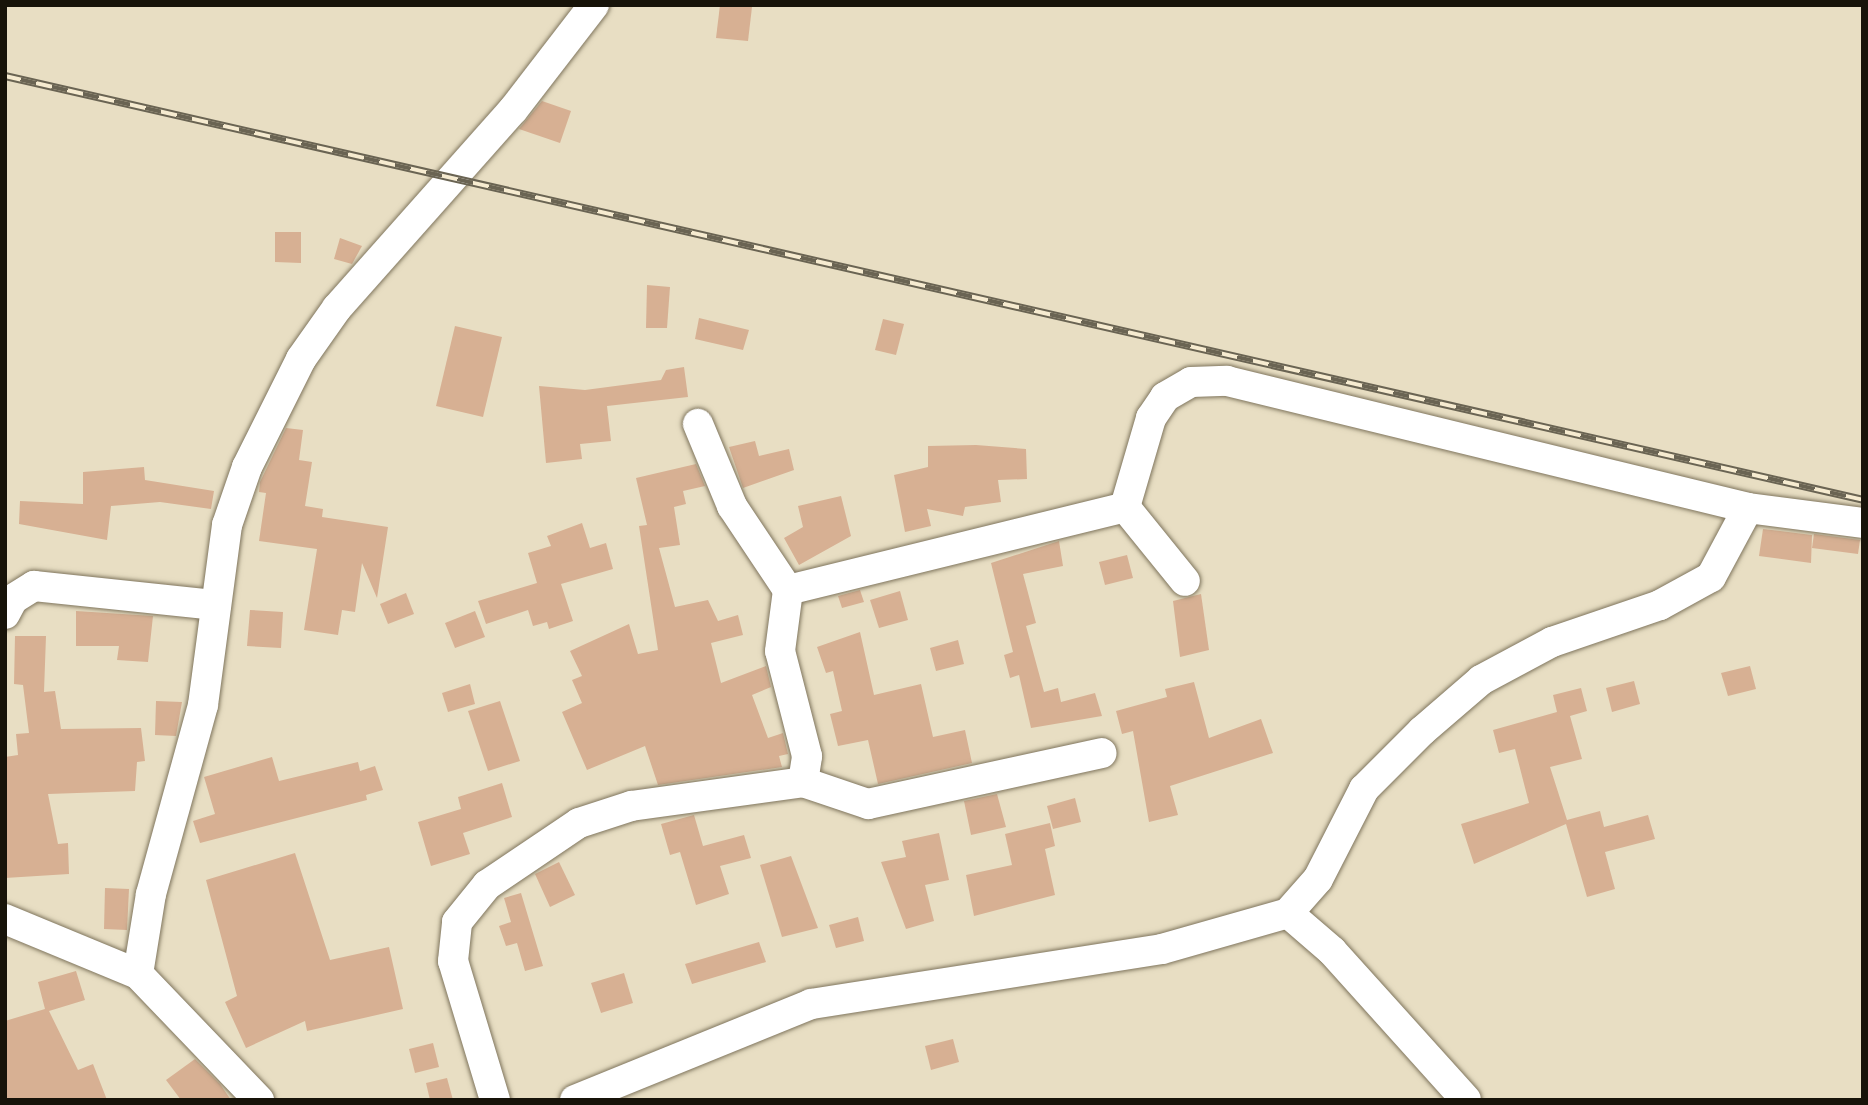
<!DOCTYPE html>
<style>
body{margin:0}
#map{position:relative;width:1868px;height:1105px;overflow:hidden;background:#e8dec3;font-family:Arial,sans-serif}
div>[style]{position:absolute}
.building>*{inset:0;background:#d7b093}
.roads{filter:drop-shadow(0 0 2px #7f755d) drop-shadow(0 0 2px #7f755d)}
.minor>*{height:30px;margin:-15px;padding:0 15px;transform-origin:15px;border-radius:15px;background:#fff}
.rail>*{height:8px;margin-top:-4px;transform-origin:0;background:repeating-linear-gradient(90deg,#f6ebd0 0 16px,#6a6453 0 32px);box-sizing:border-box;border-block:2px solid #6a6453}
span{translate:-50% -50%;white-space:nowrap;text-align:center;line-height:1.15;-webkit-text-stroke:5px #f6ebd0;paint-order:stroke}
.frame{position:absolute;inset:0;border:7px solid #171309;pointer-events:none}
</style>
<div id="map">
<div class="building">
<i style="clip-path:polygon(720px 5px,752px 7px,748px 41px,716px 38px)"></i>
<i style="clip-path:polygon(542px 101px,571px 111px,560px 143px,519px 129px)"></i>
<i style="clip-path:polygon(275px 232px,301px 232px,301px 263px,275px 262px)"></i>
<i style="clip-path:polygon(340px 238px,362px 246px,352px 264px,334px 259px)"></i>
<i style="clip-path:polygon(647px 285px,670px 287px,667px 328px,646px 328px)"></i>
<i style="clip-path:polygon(699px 318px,749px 330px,743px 350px,695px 339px)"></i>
<i style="clip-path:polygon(883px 319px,904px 324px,896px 355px,875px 350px)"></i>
<i style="clip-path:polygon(455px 326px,502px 337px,483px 417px,436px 406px)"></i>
<i style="clip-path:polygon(684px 367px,688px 397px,607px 406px,611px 441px,580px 444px,582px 459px,546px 463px,539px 386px,585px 390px,661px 380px,666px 370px)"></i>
<i style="clip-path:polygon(286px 428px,303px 430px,299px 460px,312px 462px,305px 506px,323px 509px,322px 517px,388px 527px,377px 598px,362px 563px,355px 612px,342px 610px,338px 635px,304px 630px,317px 549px,259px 541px,266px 493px,259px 492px,260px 482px)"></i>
<i style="clip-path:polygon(755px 441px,759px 456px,789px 449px,794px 470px,743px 488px,729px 447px)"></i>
<i style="clip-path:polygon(976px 445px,1026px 449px,1027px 479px,998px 480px,1001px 502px,965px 507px,963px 516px,927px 509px,931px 526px,905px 532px,894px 475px,928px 467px,928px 446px)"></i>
<i style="clip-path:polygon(696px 464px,705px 486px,683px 491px,686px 504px,674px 507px,680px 545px,659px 548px,675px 607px,708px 600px,718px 621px,738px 615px,743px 635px,711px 643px,721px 683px,766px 666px,771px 687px,752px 695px,768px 738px,783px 733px,788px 754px,779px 756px,782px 767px,658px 785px,645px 746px,587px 770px,562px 712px,582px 703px,572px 680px,582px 676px,570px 651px,629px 624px,638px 654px,658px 650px,639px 526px,647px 525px,636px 478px)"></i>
<i style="clip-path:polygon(144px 467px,145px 480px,214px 491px,211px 509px,160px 502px,111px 506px,107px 540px,19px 524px,20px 501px,83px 504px,83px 472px)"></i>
<i style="clip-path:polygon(841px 496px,851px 536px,799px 565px,784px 538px,803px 527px,798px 506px)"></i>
<i style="clip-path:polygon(582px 523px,590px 548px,606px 543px,613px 569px,561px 584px,573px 621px,549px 629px,547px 622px,533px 626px,528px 610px,486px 624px,478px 601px,537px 583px,528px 553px,551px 546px,547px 536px)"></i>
<i style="clip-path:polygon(1763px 529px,1812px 535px,1811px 563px,1759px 556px)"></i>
<i style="clip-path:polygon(1814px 534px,1860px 540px,1858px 554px,1812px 548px)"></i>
<i style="clip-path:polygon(1059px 541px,1063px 566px,1023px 574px,1036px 623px,1026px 626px,1044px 692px,1058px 688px,1061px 702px,1095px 693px,1102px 716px,1031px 728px,1019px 675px,1010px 678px,1004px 655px,1013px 652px,991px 563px)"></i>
<i style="clip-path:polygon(1127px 555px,1133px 578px,1105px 585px,1099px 562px)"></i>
<i style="clip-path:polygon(860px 590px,864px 602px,842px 608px,838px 596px)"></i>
<i style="clip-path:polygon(900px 591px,908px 620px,879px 628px,870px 600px)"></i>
<i style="clip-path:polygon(406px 593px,414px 614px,388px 624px,380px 604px)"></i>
<i style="clip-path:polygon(1201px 594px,1209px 650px,1180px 657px,1173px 601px)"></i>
<i style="clip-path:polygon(250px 610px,283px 612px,281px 648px,247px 646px)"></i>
<i style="clip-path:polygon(76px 611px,153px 616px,148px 662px,117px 660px,119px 646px,76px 646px)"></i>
<i style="clip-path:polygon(475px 611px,485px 637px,455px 648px,445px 623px)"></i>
<i style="clip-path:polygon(860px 632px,874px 695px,921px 684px,933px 737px,965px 730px,972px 763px,878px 784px,868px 740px,838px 746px,830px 714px,842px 711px,833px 671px,826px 673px,817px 647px)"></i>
<i style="clip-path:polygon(15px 636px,46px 636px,44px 692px,55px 691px,61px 729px,141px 728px,145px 761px,137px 762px,135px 791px,48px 794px,58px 844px,68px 843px,69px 874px,5px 878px,5px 757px,18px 755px,16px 734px,29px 733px,23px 685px,14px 684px)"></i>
<i style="clip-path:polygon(958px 640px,964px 664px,936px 671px,930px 648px)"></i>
<i style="clip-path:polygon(1750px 666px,1756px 689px,1728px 696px,1721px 673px)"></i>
<i style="clip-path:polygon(1634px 681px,1640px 704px,1612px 712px,1606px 688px)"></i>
<i style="clip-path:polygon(1194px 682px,1209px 738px,1261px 719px,1273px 753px,1170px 786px,1178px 815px,1149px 822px,1133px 731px,1122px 734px,1116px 711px,1167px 697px,1165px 689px)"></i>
<i style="clip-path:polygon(470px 684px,475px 704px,448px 712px,442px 693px)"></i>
<i style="clip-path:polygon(1581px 688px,1587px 711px,1570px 716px,1582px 759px,1550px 767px,1567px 820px,1600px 811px,1604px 827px,1648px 815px,1655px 839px,1605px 852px,1615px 889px,1587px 897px,1566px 824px,1474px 864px,1461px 824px,1529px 803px,1515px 749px,1499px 753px,1493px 730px,1557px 712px,1553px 695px)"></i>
<i style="clip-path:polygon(156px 701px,182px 702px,176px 736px,155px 735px)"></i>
<i style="clip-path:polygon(500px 701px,520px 761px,488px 771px,468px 711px)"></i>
<i style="clip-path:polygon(272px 757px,279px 781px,358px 762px,360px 771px,375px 766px,383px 790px,366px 795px,367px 800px,200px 843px,193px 821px,215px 814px,204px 777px)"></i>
<i style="clip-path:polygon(502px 783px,512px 817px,463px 833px,470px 854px,431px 866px,418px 822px,461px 809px,458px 797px)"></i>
<i style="clip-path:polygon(997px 794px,1006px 827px,971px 835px,964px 801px)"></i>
<i style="clip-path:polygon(1075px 798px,1081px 822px,1053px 829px,1047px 806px)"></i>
<i style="clip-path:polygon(694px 815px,703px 846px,744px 835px,751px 858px,720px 866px,729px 894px,696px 905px,680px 852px,670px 855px,661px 824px)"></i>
<i style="clip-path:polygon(1050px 823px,1055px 846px,1045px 849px,1055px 895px,974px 916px,966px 875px,1012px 865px,1005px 834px)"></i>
<i style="clip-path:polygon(939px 833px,949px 880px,925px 885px,934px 921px,906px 929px,881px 862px,906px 857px,902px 841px)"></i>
<i style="clip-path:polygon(295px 853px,330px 960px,389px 947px,403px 1009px,307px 1031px,305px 1021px,246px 1048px,225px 1002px,237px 996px,206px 880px)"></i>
<i style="clip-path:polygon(791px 856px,818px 928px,782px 937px,760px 865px)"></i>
<i style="clip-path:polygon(559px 862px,575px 895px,550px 907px,535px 874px)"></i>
<i style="clip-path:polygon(105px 888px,129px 889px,127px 930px,104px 929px)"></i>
<i style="clip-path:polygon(521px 893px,543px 966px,525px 971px,517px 943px,506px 946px,499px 926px,511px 922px,504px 898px)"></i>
<i style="clip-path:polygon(858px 917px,864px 941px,836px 948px,829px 925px)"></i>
<i style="clip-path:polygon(759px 942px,766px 962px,692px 984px,685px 964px)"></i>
<i style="clip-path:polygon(76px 971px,85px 1000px,49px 1011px,78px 1070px,93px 1064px,107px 1100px,5px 1100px,5px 1021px,45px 1009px,38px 982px)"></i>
<i style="clip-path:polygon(624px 973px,633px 1003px,601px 1013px,591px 983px)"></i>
<i style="clip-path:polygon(953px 1039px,959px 1062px,931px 1070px,925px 1046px)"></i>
<i style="clip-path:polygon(433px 1043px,439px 1067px,415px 1073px,409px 1049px)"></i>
<i style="clip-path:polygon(195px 1059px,220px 1084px,231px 1100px,181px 1100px,166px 1080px)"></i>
<i style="clip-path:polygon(447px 1078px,453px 1100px,430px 1100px,426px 1083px)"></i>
</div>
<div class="roads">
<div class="minor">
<i style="left:1125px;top:507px;width:95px;rotate:51deg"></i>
<i style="left:788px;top:590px;width:347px;rotate:-13.8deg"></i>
<i style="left:1125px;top:507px;width:93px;rotate:-73.7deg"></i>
<i style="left:1151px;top:418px;width:25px;rotate:-56deg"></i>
<i style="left:1165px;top:397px;width:30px;rotate:-30deg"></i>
<i style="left:1191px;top:382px;width:36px;rotate:-2deg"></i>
<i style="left:1227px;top:381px;width:536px;rotate:13.7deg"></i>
<i style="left:1748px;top:508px;width:116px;rotate:7.4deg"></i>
<i style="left:5px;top:614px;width:17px;rotate:-62deg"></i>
<i style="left:13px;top:599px;width:25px;rotate:-32deg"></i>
<i style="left:34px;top:586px;width:183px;rotate:6deg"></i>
<i style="left:803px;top:782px;width:69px;rotate:18.7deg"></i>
<i style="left:868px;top:804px;width:239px;rotate:-12.3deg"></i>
<i style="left:1288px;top:913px;width:58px;rotate:40.8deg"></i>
<i style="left:1332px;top:951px;width:200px;rotate:48deg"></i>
<i style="left:5px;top:919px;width:144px;rotate:22.5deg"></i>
<i style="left:138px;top:974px;width:175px;rotate:46.2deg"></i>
<i style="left:138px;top:974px;width:81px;rotate:-80.8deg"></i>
<i style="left:151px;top:894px;width:196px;rotate:-74.6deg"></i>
<i style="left:203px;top:705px;width:182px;rotate:-82.4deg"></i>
<i style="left:227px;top:525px;width:61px;rotate:-71deg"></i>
<i style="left:247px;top:467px;width:121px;rotate:-63.4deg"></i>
<i style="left:301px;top:359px;width:62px;rotate:-54.8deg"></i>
<i style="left:337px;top:308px;width:265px;rotate:-48.4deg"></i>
<i style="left:513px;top:110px;width:133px;rotate:-52.4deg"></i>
<i style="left:495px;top:1100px;width:145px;rotate:-106.8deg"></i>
<i style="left:453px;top:961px;width:39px;rotate:-84deg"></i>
<i style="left:457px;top:922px;width:48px;rotate:-51deg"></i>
<i style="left:487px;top:885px;width:111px;rotate:-34deg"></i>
<i style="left:579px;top:823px;width:55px;rotate:-18.1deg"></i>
<i style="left:631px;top:806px;width:174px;rotate:-7.9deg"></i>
<i style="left:803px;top:782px;width:26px;rotate:-81deg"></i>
<i style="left:807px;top:756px;width:108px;rotate:-104.4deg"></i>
<i style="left:780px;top:651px;width:62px;rotate:-82.5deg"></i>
<i style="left:788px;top:590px;width:101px;rotate:-123.7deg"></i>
<i style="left:732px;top:506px;width:89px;rotate:-112.5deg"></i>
<i style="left:575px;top:1100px;width:255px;rotate:-22.1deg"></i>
<i style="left:811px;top:1004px;width:355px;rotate:-8.9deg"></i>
<i style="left:1162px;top:949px;width:131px;rotate:-15.9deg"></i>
<i style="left:1288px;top:913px;width:45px;rotate:-48.6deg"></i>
<i style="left:1318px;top:879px;width:101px;rotate:-62.9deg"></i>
<i style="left:1364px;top:789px;width:82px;rotate:-45deg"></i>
<i style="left:1422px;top:731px;width:78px;rotate:-40.8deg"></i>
<i style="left:1481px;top:680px;width:81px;rotate:-28.2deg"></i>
<i style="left:1552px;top:642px;width:114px;rotate:-18.9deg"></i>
<i style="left:1660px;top:605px;width:58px;rotate:-28.8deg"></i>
<i style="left:1711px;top:577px;width:78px;rotate:-61.8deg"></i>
</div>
</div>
<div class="rail">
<i style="left:5px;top:76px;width:1906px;rotate:12.85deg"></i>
</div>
<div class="frame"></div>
</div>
